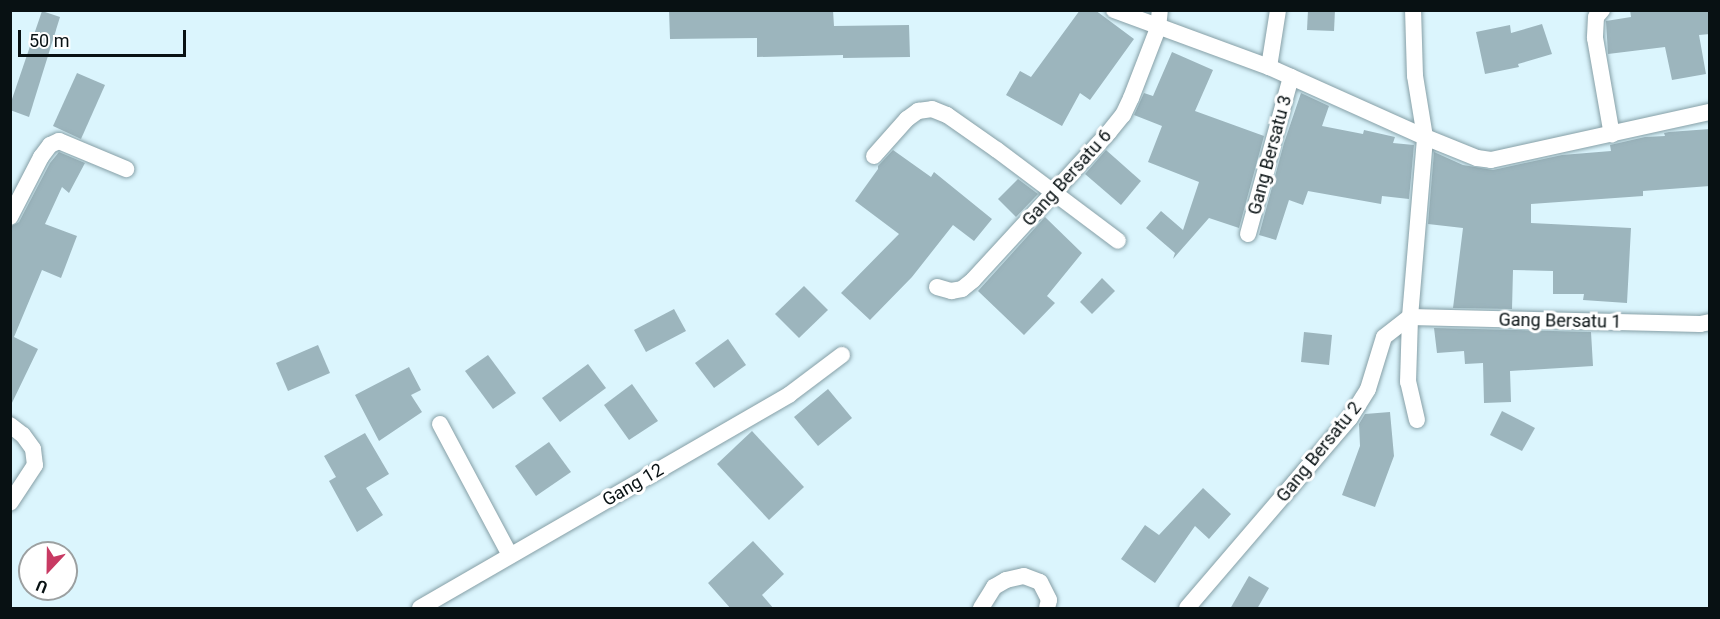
<!DOCTYPE html>
<style>
body{margin:0}
#map{position:relative;width:1720px;height:619px;overflow:hidden;background:#dbf5fd;font-family:Roboto,sans-serif}
div>[style]{position:absolute}
.building>*{inset:0;background:#9cb5bd}
.roads{filter:drop-shadow(0 0 2px #869fa6) drop-shadow(0 0 2px #869fa6)}
.minor>*{height:16px;margin:-8px;padding:0 8px;transform-origin:8px;border-radius:8px;background:#fff}
span{translate:-50% -50%;white-space:nowrap;text-align:center;line-height:1.15;-webkit-text-stroke:6px #fff;paint-order:stroke}
.street-label{font-size:18px;color:#081113}
.frame{position:absolute;inset:0;border:12px solid #081113;pointer-events:none}
.north{position:absolute;left:18px;top:541px;width:60px;height:60px;box-sizing:border-box;background:#fff;border:2px solid #9ca0a1;border-radius:50%;rotate:202deg;font-size:16px;font-weight:700;line-height:24px;text-align:center;color:#081113}
.north::after{content:'';display:block;margin:auto;width:21px;height:27px;background:#c83a63;clip-path:polygon(50% 0,100% 100%,50% 72%,0 100%)}
.scale{position:absolute;left:18px;top:30px;width:168px;height:27px;box-sizing:border-box;border:3px solid #081113;border-top:0;padding-left:8px;font-size:18px;line-height:21px;white-space:nowrap;color:#081113;-webkit-text-stroke:4px #fff;paint-order:stroke}
</style>
<div id="map">
<div class="building">
<i style="clip-path:polygon(669px 10px,833px 10px,834px 26px,909px 25px,910px 57px,843px 58px,843px 55px,757px 57px,757px 38px,670px 39px)"></i>
<i style="clip-path:polygon(1080px 10px,1095px 10px,1134px 39px,1090px 100px,1080px 93px,1062px 126px,1006px 95px,1020px 71px,1031px 77px)"></i>
<i style="clip-path:polygon(1308px 10px,1335px 10px,1334px 31px,1307px 30px)"></i>
<i style="clip-path:polygon(1630px 10px,1710px 10px,1710px 34px,1699px 35px,1706px 74px,1672px 80px,1665px 47px,1608px 54px,1606px 21px,1631px 17px)"></i>
<i style="clip-path:polygon(42px 11px,60px 17px,29px 117px,10px 110px,10px 105px)"></i>
<i style="clip-path:polygon(1542px 24px,1552px 54px,1518px 64px,1519px 67px,1485px 74px,1476px 32px,1510px 25px,1511px 33px)"></i>
<i style="clip-path:polygon(1172px 52px,1213px 70px,1195px 111px,1264px 136px,1239px 228px,1209px 218px,1173px 259px,1175px 253px,1146px 228px,1161px 211px,1183px 230px,1199px 182px,1148px 162px,1162px 126px,1134px 115px,1144px 93px,1153px 96px)"></i>
<i style="clip-path:polygon(77px 73px,105px 85px,81px 139px,53px 126px)"></i>
<i style="clip-path:polygon(1301px 93px,1329px 106px,1322px 126px,1363px 134px,1364px 130px,1395px 137px,1393px 143px,1414px 145px,1409px 199px,1382px 196px,1381px 204px,1308px 191px,1303px 205px,1289px 200px,1276px 240px,1259px 235px,1284px 143px)"></i>
<i style="clip-path:polygon(1710px 129px,1710px 186px,1643px 191px,1643px 196px,1531px 204px,1531px 223px,1631px 228px,1627px 303px,1583px 300px,1584px 294px,1553px 294px,1553px 271px,1513px 270px,1512px 309px,1453px 308px,1463px 228px,1428px 224px,1434px 152px,1463px 165px,1493px 170px,1562px 155px,1611px 151px,1610px 145px,1645px 137px,1665px 136px,1664px 133px,1669px 132px)"></i>
<i style="clip-path:polygon(893px 150px,931px 177px,934px 172px,992px 219px,974px 241px,953px 225px,912px 277px,870px 320px,841px 293px,899px 234px,855px 201px,878px 169px,878px 166px)"></i>
<i style="clip-path:polygon(1106px 150px,1141px 181px,1121px 205px,1085px 174px)"></i>
<i style="clip-path:polygon(59px 152px,85px 163px,69px 193px,62px 187px,45px 224px,77px 236px,61px 278px,42px 270px,14px 337px,38px 349px,10px 407px,10px 227px,19px 222px,50px 163px)"></i>
<i style="clip-path:polygon(1018px 179px,1038px 194px,1016px 217px,998px 199px)"></i>
<i style="clip-path:polygon(1045px 217px,1082px 253px,1047px 296px,1055px 303px,1024px 335px,978px 291px)"></i>
<i style="clip-path:polygon(1102px 278px,1115px 291px,1092px 314px,1080px 302px)"></i>
<i style="clip-path:polygon(804px 286px,828px 310px,799px 338px,775px 314px)"></i>
<i style="clip-path:polygon(674px 309px,686px 331px,646px 352px,634px 330px)"></i>
<i style="clip-path:polygon(1434px 328px,1591px 332px,1593px 366px,1510px 371px,1511px 402px,1484px 403px,1483px 363px,1465px 364px,1464px 351px,1437px 353px)"></i>
<i style="clip-path:polygon(1304px 332px,1332px 335px,1329px 365px,1301px 362px)"></i>
<i style="clip-path:polygon(728px 339px,746px 365px,714px 388px,695px 363px)"></i>
<i style="clip-path:polygon(318px 345px,330px 373px,288px 391px,276px 363px)"></i>
<i style="clip-path:polygon(488px 355px,516px 393px,493px 409px,465px 371px)"></i>
<i style="clip-path:polygon(588px 364px,606px 388px,560px 422px,542px 398px)"></i>
<i style="clip-path:polygon(409px 367px,421px 390px,411px 395px,422px 412px,379px 441px,355px 395px)"></i>
<i style="clip-path:polygon(632px 384px,658px 421px,629px 440px,604px 405px)"></i>
<i style="clip-path:polygon(828px 389px,852px 418px,818px 446px,794px 417px)"></i>
<i style="clip-path:polygon(1502px 411px,1535px 428px,1522px 451px,1490px 435px)"></i>
<i style="clip-path:polygon(1390px 412px,1394px 456px,1375px 507px,1342px 495px,1360px 446px,1359px 424px,1365px 414px)"></i>
<i style="clip-path:polygon(752px 431px,804px 487px,769px 520px,717px 464px)"></i>
<i style="clip-path:polygon(365px 433px,389px 474px,366px 488px,383px 515px,357px 532px,329px 481px,336px 477px,324px 456px)"></i>
<i style="clip-path:polygon(549px 442px,571px 472px,536px 496px,515px 466px)"></i>
<i style="clip-path:polygon(1203px 488px,1231px 514px,1209px 539px,1195px 526px,1155px 583px,1121px 559px,1145px 525px,1159px 535px)"></i>
<i style="clip-path:polygon(753px 541px,784px 574px,762px 595px,774px 609px,731px 609px,708px 583px)"></i>
<i style="clip-path:polygon(1249px 576px,1269px 588px,1257px 609px,1230px 609px)"></i>
</div>
<div class="roads">
<div class="minor">
<i style="left:1114px;top:10px;width:165px;rotate:20.2deg"></i>
<i style="left:1269px;top:67px;width:171px;rotate:24.2deg"></i>
<i style="left:1425px;top:137px;width:56px;rotate:22deg"></i>
<i style="left:1477px;top:158px;width:14px;rotate:8deg"></i>
<i style="left:1491px;top:160px;width:224px;rotate:-12.4deg"></i>
<i style="left:1602px;top:10px;width:9px;rotate:131deg"></i>
<i style="left:1596px;top:17px;width:21px;rotate:93deg"></i>
<i style="left:1595px;top:38px;width:98px;rotate:80.1deg"></i>
<i style="left:1269px;top:67px;width:58px;rotate:-81deg"></i>
<i style="left:874px;top:156px;width:50px;rotate:-48.3deg"></i>
<i style="left:907px;top:119px;width:14px;rotate:-36deg"></i>
<i style="left:918px;top:111px;width:14px;rotate:-8deg"></i>
<i style="left:932px;top:109px;width:16px;rotate:22deg"></i>
<i style="left:947px;top:115px;width:61px;rotate:35deg"></i>
<i style="left:997px;top:150px;width:151px;rotate:36.9deg"></i>
<i style="left:10px;top:217px;width:68px;rotate:-62.7deg"></i>
<i style="left:41px;top:157px;width:15px;rotate:-53deg"></i>
<i style="left:50px;top:145px;width:10px;rotate:-24deg"></i>
<i style="left:59px;top:141px;width:73px;rotate:22.7deg"></i>
<i style="left:1248px;top:234px;width:163px;rotate:-74.7deg"></i>
<i style="left:937px;top:287px;width:15px;rotate:16deg"></i>
<i style="left:951px;top:291px;width:11px;rotate:-10deg"></i>
<i style="left:962px;top:289px;width:14px;rotate:-39deg"></i>
<i style="left:973px;top:280px;width:201px;rotate:-47.4deg"></i>
<i style="left:1109px;top:132px;width:22px;rotate:-51deg"></i>
<i style="left:1123px;top:115px;width:19px;rotate:-65deg"></i>
<i style="left:1131px;top:98px;width:75px;rotate:-68.9deg"></i>
<i style="left:1158px;top:28px;width:18px;rotate:-84deg"></i>
<i style="left:1417px;top:420px;width:39px;rotate:-103deg"></i>
<i style="left:1408px;top:382px;width:65px;rotate:-88.2deg"></i>
<i style="left:1410px;top:317px;width:290px;rotate:1.4deg"></i>
<i style="left:1700px;top:324px;width:10px;rotate:-11deg"></i>
<i style="left:440px;top:424px;width:149px;rotate:61.9deg"></i>
<i style="left:10px;top:425px;width:16px;rotate:38deg"></i>
<i style="left:23px;top:435px;width:17px;rotate:54deg"></i>
<i style="left:33px;top:449px;width:16px;rotate:83deg"></i>
<i style="left:35px;top:465px;width:45px;rotate:123.3deg"></i>
<i style="left:420px;top:608px;width:427px;rotate:-30deg"></i>
<i style="left:790px;top:394px;width:65px;rotate:-36.9deg"></i>
<i style="left:981px;top:608px;width:25px;rotate:-58deg"></i>
<i style="left:994px;top:587px;width:14px;rotate:-30deg"></i>
<i style="left:1006px;top:580px;width:18px;rotate:-13deg"></i>
<i style="left:1024px;top:576px;width:17px;rotate:21deg"></i>
<i style="left:1040px;top:582px;width:20px;rotate:63deg"></i>
<i style="left:1049px;top:600px;width:8px;rotate:104deg"></i>
<i style="left:1187px;top:608px;width:250px;rotate:-49.4deg"></i>
<i style="left:1350px;top:418px;width:34px;rotate:-58deg"></i>
<i style="left:1368px;top:389px;width:54px;rotate:-72.9deg"></i>
<i style="left:1384px;top:337px;width:33px;rotate:-38deg"></i>
<i style="left:1410px;top:317px;width:181px;rotate:-85.2deg"></i>
<i style="left:1425px;top:137px;width:62px;rotate:-99.3deg"></i>
<i style="left:1415px;top:76px;width:66px;rotate:-91.7deg"></i>
</div>
</div>
<div class="street-label">
<span style="left:1270px;top:155px;rotate:-75deg">Gang Bersatu 3</span>
<span style="left:1067px;top:178px;rotate:-48deg">Gang Bersatu 6</span>
<span style="left:1560px;top:321px;rotate:1deg">Gang Bersatu 1</span>
<span style="left:1319px;top:452px;rotate:-51deg">Gang Bersatu 2</span>
<span style="left:633px;top:485px;rotate:-30deg">Gang 12</span>
</div>
<div class="frame"></div>
<div class="north">U</div>
<div class="scale">50 m</div>
</div>
